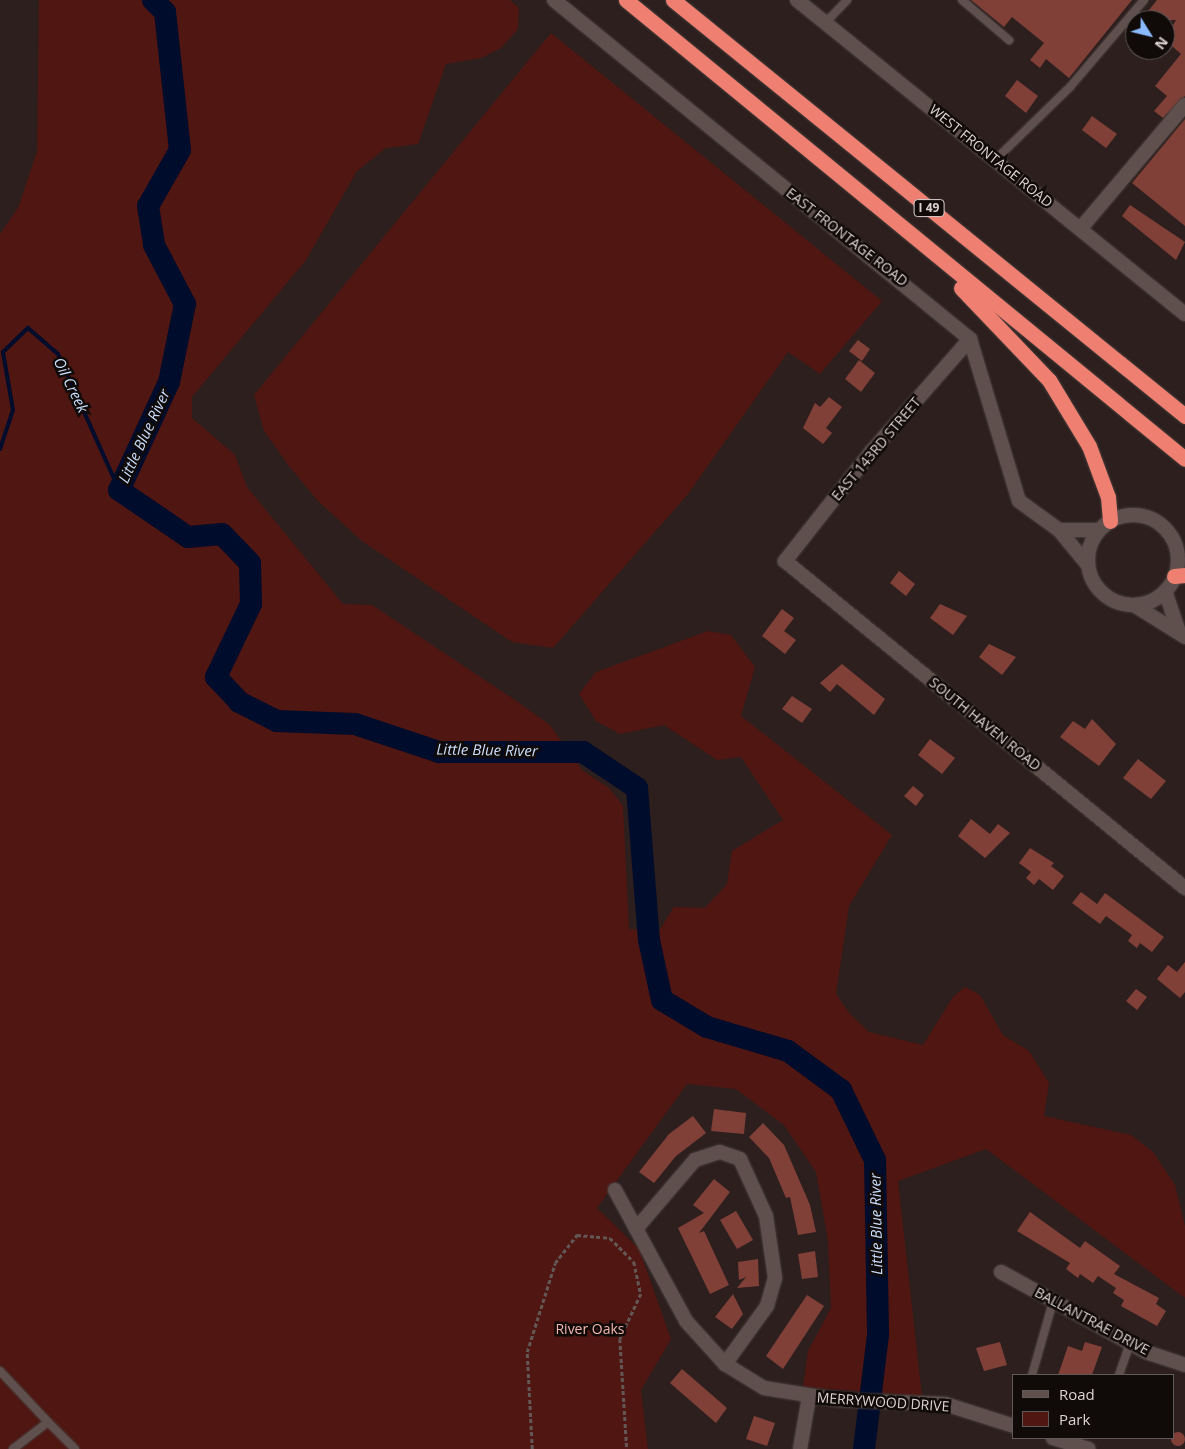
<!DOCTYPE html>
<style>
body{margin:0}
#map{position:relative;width:1185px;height:1449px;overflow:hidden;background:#2c1f1d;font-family:"Open Sans",sans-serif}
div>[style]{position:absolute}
.green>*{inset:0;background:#501611}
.stream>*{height:4px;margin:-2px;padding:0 2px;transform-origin:2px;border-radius:2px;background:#000c2c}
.river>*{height:22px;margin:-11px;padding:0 11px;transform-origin:11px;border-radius:11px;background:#000c2c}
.building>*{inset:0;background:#804038}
.round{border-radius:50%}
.path>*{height:2.5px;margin-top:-1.25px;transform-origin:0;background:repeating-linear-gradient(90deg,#635856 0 4px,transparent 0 6.5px)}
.roads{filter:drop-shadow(0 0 1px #483e3c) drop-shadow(0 0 1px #483e3c)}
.service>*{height:8px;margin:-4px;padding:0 4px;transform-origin:4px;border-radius:4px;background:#5f504e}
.minor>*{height:14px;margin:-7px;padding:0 7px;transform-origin:7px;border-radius:7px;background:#5f504e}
.tertiary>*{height:14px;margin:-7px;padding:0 7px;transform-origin:7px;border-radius:7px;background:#5f504e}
.tertiary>.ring{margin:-7px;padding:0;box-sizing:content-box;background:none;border:14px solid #5f504e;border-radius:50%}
.motorway>*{height:15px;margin:-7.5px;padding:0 7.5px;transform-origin:7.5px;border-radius:7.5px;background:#ef7f70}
span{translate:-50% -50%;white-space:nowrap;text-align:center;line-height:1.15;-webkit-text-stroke:5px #100a09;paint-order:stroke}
.shield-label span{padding:1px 4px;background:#100a09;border:1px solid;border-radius:4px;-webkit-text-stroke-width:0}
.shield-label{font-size:12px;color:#dcd3d2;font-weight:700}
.street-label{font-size:14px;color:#dcd3d2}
.park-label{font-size:14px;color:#f2b6ac}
.water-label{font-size:15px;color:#c9defd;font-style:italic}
.legend{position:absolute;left:1012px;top:1374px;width:162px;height:65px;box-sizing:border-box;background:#100a09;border:1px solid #625a59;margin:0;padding:6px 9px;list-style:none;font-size:15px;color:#dcd3d2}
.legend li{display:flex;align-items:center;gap:10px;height:25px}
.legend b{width:25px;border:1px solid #625a59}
.north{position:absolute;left:1125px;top:10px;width:50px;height:50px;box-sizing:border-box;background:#100a09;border:1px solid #625a59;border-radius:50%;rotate:126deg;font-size:14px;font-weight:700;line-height:20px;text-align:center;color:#dcd3d2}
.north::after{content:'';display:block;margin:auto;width:18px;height:22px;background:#8abafc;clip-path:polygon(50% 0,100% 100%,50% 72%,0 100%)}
</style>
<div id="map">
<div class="green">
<i style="clip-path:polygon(39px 0,510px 0,519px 8px,518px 29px,501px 48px,481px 58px,446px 64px,418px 144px,386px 148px,357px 171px,306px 260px,192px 397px,192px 418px,235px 455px,247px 487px,343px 604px,372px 605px,515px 700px,550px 725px,582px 770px,609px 788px,623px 806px,629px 929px,659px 931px,674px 907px,705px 908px,727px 884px,732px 851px,783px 820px,741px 757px,717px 760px,664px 725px,620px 734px,596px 721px,579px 694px,596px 672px,708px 631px,731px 635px,755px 667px,741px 716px,892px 835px,849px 906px,836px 994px,850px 1014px,869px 1032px,923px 1045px,953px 997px,965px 987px,980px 995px,1003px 1035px,1029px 1051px,1049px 1083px,1044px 1116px,1131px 1135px,1153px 1152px,1175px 1185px,1185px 1226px,1185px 1298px,986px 1149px,898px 1181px,922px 1396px,803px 1387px,808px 1351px,831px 1308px,828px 1240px,816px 1172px,784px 1125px,736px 1089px,687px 1084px,597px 1208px,639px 1249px,671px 1339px,641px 1390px,648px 1449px,0 1449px,0 234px,18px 208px,37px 151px)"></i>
<i style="clip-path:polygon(551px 33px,882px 301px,820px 374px,788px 352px,688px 494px,553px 648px,512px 642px,362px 541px,318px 501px,289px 466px,264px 431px,254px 395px)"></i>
</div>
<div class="stream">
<i style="left:0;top:449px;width:41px;rotate:-71.6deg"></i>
<i style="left:13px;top:410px;width:59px;rotate:-99.8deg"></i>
<i style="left:3px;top:352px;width:35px;rotate:-44deg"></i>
<i style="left:28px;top:328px;width:40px;rotate:41deg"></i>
<i style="left:58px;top:354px;width:149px;rotate:65.8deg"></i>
</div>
<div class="river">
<i style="left:153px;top:0;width:17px;rotate:45deg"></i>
<i style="left:165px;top:12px;width:139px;rotate:83.8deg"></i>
<i style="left:180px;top:150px;width:64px;rotate:119.7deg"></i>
<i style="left:148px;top:206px;width:39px;rotate:81deg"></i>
<i style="left:154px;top:245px;width:67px;rotate:62.3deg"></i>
<i style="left:185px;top:304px;width:80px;rotate:101.6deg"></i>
<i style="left:169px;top:382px;width:119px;rotate:114.8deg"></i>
<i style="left:119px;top:490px;width:83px;rotate:34.3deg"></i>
<i style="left:188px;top:537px;width:34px;rotate:-5deg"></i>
<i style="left:222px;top:534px;width:40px;rotate:46deg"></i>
<i style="left:250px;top:563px;width:41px;rotate:88.6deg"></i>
<i style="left:251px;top:604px;width:81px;rotate:115.6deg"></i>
<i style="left:216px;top:677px;width:34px;rotate:47deg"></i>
<i style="left:239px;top:702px;width:42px;rotate:26.6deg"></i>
<i style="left:277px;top:721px;width:78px;rotate:2.2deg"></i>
<i style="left:355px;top:724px;width:89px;rotate:18.4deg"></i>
<i style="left:439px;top:752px;width:144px"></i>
<i style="left:583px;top:752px;width:65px;rotate:33.7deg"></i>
<i style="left:637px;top:788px;width:152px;rotate:85.5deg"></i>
<i style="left:649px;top:940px;width:61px;rotate:77.8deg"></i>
<i style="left:662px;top:1000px;width:52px;rotate:31deg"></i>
<i style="left:707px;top:1027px;width:84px;rotate:16.5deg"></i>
<i style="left:788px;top:1051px;width:66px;rotate:36.3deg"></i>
<i style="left:841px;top:1090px;width:78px;rotate:64.1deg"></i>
<i style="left:875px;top:1160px;width:175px;rotate:89deg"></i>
<i style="left:878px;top:1335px;width:115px;rotate:97deg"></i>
</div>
<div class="building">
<i style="clip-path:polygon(971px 0,1132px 0,1069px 78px,1046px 59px,1040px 68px,1030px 60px,1044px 43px,1012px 17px,1004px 27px)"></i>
<i style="clip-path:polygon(1157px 0,1185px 0,1185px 96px,1163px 118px,1154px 111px,1167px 96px,1155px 86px,1181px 54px,1165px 40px,1176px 20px,1141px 20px)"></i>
<i style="clip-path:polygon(1017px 80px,1038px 96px,1026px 113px,1005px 96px)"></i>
<i style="clip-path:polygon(1092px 116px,1117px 134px,1106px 148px,1082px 130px)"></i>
<i style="clip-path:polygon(1185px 119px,1185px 226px,1132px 183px)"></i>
<i style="clip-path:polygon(1130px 205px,1185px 242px,1176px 260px,1122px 216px)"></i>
<i style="clip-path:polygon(858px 340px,870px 349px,862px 361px,849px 351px)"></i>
<i style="clip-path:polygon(859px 360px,875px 373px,861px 392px,845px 379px)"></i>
<i style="clip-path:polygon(829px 397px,842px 407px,826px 428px,832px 433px,823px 444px,803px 428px,815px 403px,820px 407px)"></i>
<i style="clip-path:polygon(899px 571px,915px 584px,906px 596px,890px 583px)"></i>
<i style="clip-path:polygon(940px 604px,967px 616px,953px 635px,930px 618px)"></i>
<i style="clip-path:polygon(782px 609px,794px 618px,784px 631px,796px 640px,785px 654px,762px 636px)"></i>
<i style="clip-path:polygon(989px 644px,1016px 657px,1002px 675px,979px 657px)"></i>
<i style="clip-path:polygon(842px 664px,885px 699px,874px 715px,837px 684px,830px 692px,820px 683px)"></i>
<i style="clip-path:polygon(792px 696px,812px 709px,802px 723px,782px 709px)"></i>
<i style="clip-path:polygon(1092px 719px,1116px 744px,1099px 766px,1060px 737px,1073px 721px,1085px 729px)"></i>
<i style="clip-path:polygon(930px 739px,955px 758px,942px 774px,918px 755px)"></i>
<i style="clip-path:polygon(1138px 759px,1166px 781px,1151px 799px,1123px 778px)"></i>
<i style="clip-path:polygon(913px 786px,924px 795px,916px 806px,904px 796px)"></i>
<i style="clip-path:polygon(971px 819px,990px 834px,998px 824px,1010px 833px,985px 858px,958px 836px)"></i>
<i style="clip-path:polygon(1030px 848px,1054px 863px,1051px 866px,1064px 876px,1053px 890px,1039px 879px,1034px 885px,1026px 878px,1031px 872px,1019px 863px)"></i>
<i style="clip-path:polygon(1081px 892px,1097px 904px,1105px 893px,1164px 937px,1152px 952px,1140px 943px,1137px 948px,1128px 941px,1132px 935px,1106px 916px,1100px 924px,1072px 903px)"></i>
<i style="clip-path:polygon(1185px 962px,1185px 992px,1180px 998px,1157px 979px,1168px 965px,1177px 972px)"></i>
<i style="clip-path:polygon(1136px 989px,1147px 997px,1137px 1010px,1126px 1001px)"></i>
<i style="clip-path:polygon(714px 1109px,746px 1113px,744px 1134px,711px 1131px)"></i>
<i style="clip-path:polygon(693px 1116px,706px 1133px,676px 1156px,654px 1183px,639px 1172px,669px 1134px)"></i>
<i style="clip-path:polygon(763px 1123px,784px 1145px,810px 1205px,816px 1232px,798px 1235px,790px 1197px,786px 1198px,769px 1158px,749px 1137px)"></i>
<i style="clip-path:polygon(714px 1179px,730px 1192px,699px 1233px,704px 1231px,729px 1285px,710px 1294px,678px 1228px,704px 1213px,693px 1205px)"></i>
<i style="clip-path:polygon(736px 1211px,753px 1240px,737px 1249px,720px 1220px)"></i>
<i style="clip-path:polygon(1030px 1212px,1080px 1248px,1085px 1241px,1120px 1266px,1114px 1274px,1159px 1298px,1156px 1304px,1166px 1311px,1157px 1326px,1121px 1306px,1124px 1300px,1113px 1293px,1116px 1288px,1098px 1276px,1093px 1283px,1080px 1274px,1078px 1278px,1066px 1269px,1070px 1263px,1017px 1231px)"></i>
<i style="clip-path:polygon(815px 1251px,818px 1277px,802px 1279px,798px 1254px)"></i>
<i style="clip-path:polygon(758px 1259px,759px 1286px,737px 1288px,746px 1277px,739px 1280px,738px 1262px)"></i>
<i style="clip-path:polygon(733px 1294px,743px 1314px,732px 1329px,715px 1317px)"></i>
<i style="clip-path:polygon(807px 1295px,824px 1306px,783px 1369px,766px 1356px)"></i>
<i style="clip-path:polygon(1000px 1342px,1007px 1365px,984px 1371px,976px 1348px)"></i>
<i style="clip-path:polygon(1085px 1342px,1102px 1347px,1092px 1375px,1058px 1375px,1068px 1346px,1082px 1351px)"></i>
<i style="clip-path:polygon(682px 1369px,727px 1408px,716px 1423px,670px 1383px)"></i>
<i style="clip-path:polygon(754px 1416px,775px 1423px,767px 1446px,746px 1439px)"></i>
<i class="round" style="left:1171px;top:1432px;width:14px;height:14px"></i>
</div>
<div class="path">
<i style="left:532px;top:1449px;width:97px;rotate:-93deg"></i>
<i style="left:527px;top:1352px;width:93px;rotate:-72.5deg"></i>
<i style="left:555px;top:1263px;width:36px;rotate:-52deg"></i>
<i style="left:577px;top:1235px;width:33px;rotate:5deg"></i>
<i style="left:610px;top:1238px;width:34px;rotate:45deg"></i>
<i style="left:634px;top:1262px;width:33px;rotate:78deg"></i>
<i style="left:641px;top:1294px;width:50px;rotate:115deg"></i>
<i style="left:620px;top:1339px;width:110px;rotate:86.4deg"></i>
</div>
<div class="roads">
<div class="service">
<i style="left:962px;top:0;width:62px;rotate:40.4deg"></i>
<i style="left:825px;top:23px;width:32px;rotate:-46deg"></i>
<i style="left:996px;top:159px;width:103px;rotate:-44.2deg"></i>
<i style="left:1070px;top:87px;width:114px;rotate:-49.6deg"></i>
<i style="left:0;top:1371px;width:70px;rotate:46.7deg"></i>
<i style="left:1032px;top:1375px;width:76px;rotate:-74deg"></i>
<i style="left:1119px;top:1375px;width:34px;rotate:-71deg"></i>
<i style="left:13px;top:1449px;width:44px;rotate:-37.6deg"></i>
<i style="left:48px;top:1422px;width:38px;rotate:45deg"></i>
</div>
<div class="minor">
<i style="left:1081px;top:228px;width:161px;rotate:-49.8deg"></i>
<i style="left:970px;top:339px;width:150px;rotate:131.2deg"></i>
<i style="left:871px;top:452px;width:139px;rotate:128.3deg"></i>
<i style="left:785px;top:561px;width:517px;rotate:39.27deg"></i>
<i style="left:615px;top:1190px;width:149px;rotate:61.5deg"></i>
<i style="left:686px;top:1321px;width:58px;rotate:47.8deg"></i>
<i style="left:725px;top:1364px;width:46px;rotate:31.6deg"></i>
<i style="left:764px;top:1388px;width:77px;rotate:9deg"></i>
<i style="left:840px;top:1400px;width:105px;rotate:2.2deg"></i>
<i style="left:945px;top:1404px;width:72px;rotate:17.7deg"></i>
<i style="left:636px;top:1229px;width:91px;rotate:-49.5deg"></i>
<i style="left:695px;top:1160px;width:26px;rotate:-18deg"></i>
<i style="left:720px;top:1152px;width:21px;rotate:19deg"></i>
<i style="left:740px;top:1159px;width:63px;rotate:65.5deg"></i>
<i style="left:766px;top:1216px;width:63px;rotate:81.7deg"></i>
<i style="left:775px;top:1278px;width:29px;rotate:106deg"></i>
<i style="left:767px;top:1306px;width:72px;rotate:125.9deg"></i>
<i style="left:1001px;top:1272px;width:166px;rotate:28.9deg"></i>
<i style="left:1146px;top:1352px;width:41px;rotate:18.4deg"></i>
<i style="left:1053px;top:1438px;width:37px;rotate:17deg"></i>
<i style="left:800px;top:1449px;width:53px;rotate:-80.2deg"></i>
</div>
<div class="tertiary">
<i style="left:554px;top:0;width:537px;rotate:39.18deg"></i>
<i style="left:970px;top:339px;width:169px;rotate:73.2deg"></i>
<i style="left:1019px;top:501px;width:49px;rotate:35.9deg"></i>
<i style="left:1059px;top:530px;width:45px;rotate:50.4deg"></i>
<i style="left:797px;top:0;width:499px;rotate:39deg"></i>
<i class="ring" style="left:1088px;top:515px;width:76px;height:76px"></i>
<i style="left:1059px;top:530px;width:40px"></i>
<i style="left:1165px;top:591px;width:43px;rotate:71.1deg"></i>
<i style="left:1134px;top:605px;width:60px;rotate:32.1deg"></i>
</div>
<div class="motorway">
<i style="left:626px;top:0;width:723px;rotate:39.39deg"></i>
<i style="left:673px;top:0;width:660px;rotate:39.09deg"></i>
<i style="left:961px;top:288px;width:127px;rotate:46.3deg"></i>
<i style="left:1049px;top:380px;width:77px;rotate:58.8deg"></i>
<i style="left:1089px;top:446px;width:54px;rotate:69.6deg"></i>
<i style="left:1108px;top:497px;width:24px;rotate:85deg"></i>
<i style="left:1174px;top:576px;width:11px;rotate:-5deg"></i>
</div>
</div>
<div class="shield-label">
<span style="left:929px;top:208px">I 49</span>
</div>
<div class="street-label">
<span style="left:991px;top:156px;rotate:39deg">WEST FRONTAGE ROAD</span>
<span style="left:847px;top:237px;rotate:38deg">EAST FRONTAGE ROAD</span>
<span style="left:876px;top:449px;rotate:-50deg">EAST 143RD STREET</span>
<span style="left:985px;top:724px;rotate:39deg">SOUTH HAVEN ROAD</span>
<span style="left:1092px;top:1321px;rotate:28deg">BALLANTRAE DRIVE</span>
<span style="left:883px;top:1402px;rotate:4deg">MERRYWOOD DRIVE</span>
</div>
<div class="park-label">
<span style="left:590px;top:1329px">River Oaks</span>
</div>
<div class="water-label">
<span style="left:71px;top:385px;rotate:64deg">Oil Creek</span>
<span style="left:144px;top:436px;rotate:-65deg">Little Blue River</span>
<span style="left:487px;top:750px;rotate:1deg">Little Blue River</span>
<span style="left:876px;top:1224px;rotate:-91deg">Little Blue River</span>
</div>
<ul class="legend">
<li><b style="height:6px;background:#5f504e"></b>Road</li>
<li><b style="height:14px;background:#501611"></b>Park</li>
</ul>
<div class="north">N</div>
</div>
